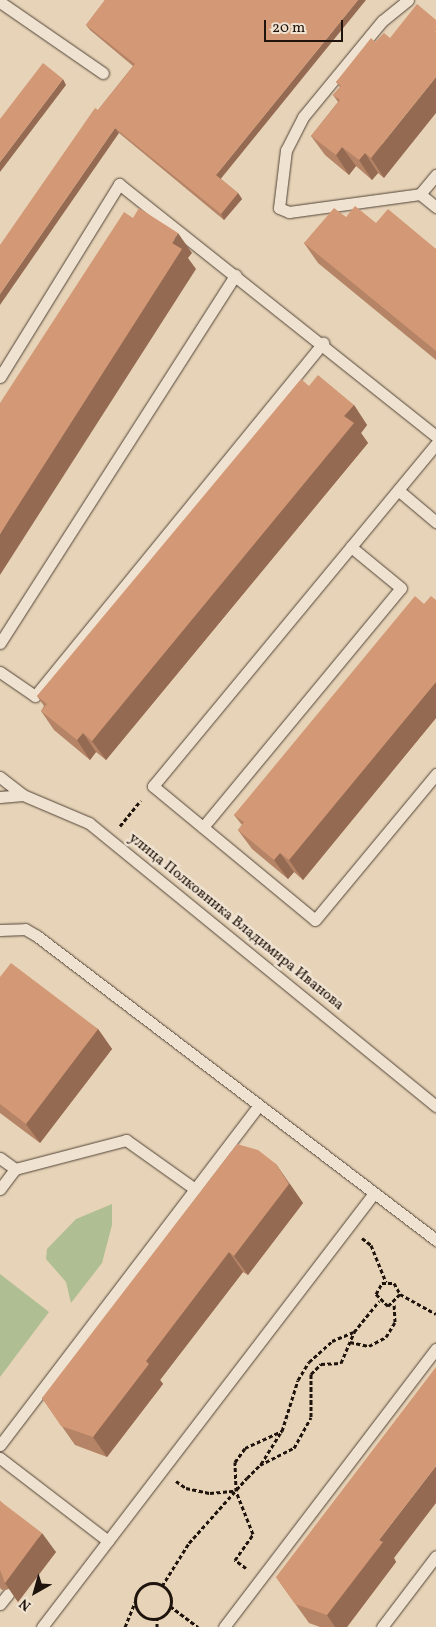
<!DOCTYPE html>
<meta charset="utf-8">
<style>
body{margin:0}
#map{position:relative;width:436px;height:1627px;overflow:hidden;background:#e7d3b7;font-family:Vollkorn,serif}
div>[style]{position:absolute}
.green>*{inset:0;background:#b0be93}
.path>*{height:3px;margin-top:-1.5px;transform-origin:0;background:repeating-linear-gradient(90deg,#1f140d 0 4px,transparent 0 6.5px)}
.path>.ring{margin:-1.5px;padding:0;box-sizing:content-box;background:none;border:3px solid #1f140d;border-radius:50%}
.roads{filter:drop-shadow(0 0 1px #514438) drop-shadow(0 0 1px #514438)}
.service>*{height:11px;margin:-5.5px;padding:0 5.5px;transform-origin:5.5px;border-radius:5.5px;background:#efe2d0}
.wall>*{inset:0;background:#b58365}
.shaded-wall>*{inset:0;background:#946a52}
.building>*{inset:0;background:#d39875}
span{translate:-50% -50%;white-space:nowrap;text-align:center;line-height:1.15;-webkit-text-stroke:5px #efe2d0;paint-order:stroke}
.street-label{font-size:15px;color:#1f140d}
.north{position:absolute;left:10px;top:1567px;width:50px;height:50px;-webkit-text-stroke:4px #efe2d0;paint-order:stroke;rotate:218deg;font-size:14px;font-weight:700;line-height:20px;text-align:center;color:#1f140d}
.north::after{content:'';display:block;margin:auto;width:18px;height:22px;background:#1f140d;clip-path:polygon(50% 0,100% 100%,50% 72%,0 100%)}
.scale{position:absolute;left:264px;top:20px;width:79px;height:22px;box-sizing:border-box;border:2px solid #1f140d;border-top:0;padding-left:6px;font-size:15px;line-height:18px;white-space:nowrap;color:#1f140d;-webkit-text-stroke:4px #efe2d0;paint-order:stroke}
</style>
<div id="map">
<div class="green">
<i style="clip-path:polygon(112px 1204px,112px 1225px,102px 1263px,71px 1303px,66px 1282px,46px 1259px,47px 1249px,76px 1219px)"></i>
<i style="clip-path:polygon(0 1274px,49px 1312px,0 1377px)"></i>
</div>
<div class="path">
<i style="left:120px;top:826px;width:33px;rotate:-51deg"></i>
<i style="left:362px;top:1238px;width:11px;rotate:38deg"></i>
<i style="left:371px;top:1245px;width:40px;rotate:68deg"></i>
<i style="left:400px;top:1294px;width:17px;rotate:135deg"></i>
<i style="left:388px;top:1306px;width:17px;rotate:-135deg"></i>
<i style="left:376px;top:1294px;width:13px;rotate:-61deg"></i>
<i style="left:382px;top:1283px;width:12px"></i>
<i style="left:394px;top:1283px;width:13px;rotate:61deg"></i>
<i style="left:400px;top:1294px;width:41px;rotate:29.1deg"></i>
<i style="left:350px;top:1342px;width:19px;rotate:12deg"></i>
<i style="left:369px;top:1346px;width:19px;rotate:-28deg"></i>
<i style="left:386px;top:1337px;width:17px;rotate:-59deg"></i>
<i style="left:395px;top:1322px;width:18px;rotate:-93deg"></i>
<i style="left:261px;top:1464px;width:39px;rotate:-58deg"></i>
<i style="left:282px;top:1431px;width:53px;rotate:-72.6deg"></i>
<i style="left:298px;top:1380px;width:21px;rotate:-59deg"></i>
<i style="left:309px;top:1362px;width:31px;rotate:-42deg"></i>
<i style="left:332px;top:1341px;width:23px;rotate:-23deg"></i>
<i style="left:176px;top:1481px;width:12px;rotate:35deg"></i>
<i style="left:186px;top:1488px;width:25px;rotate:12deg"></i>
<i style="left:210px;top:1493px;width:25px;rotate:-5deg"></i>
<i style="left:246px;top:1568px;width:14px;rotate:-144deg"></i>
<i style="left:235px;top:1560px;width:32px;rotate:-55deg"></i>
<i style="left:253px;top:1534px;width:46px;rotate:-111.6deg"></i>
<i style="left:236px;top:1491px;width:29px;rotate:-92deg"></i>
<i style="left:235px;top:1462px;width:17px;rotate:-54deg"></i>
<i style="left:245px;top:1448px;width:41px;rotate:-24.7deg"></i>
<i class="ring" style="left:135px;top:1583px;width:33px;height:33px"></i>
<i style="left:162px;top:1586px;width:51px;rotate:-57.9deg"></i>
<i style="left:189px;top:1543px;width:87px;rotate:-48.3deg"></i>
<i style="left:247px;top:1478px;width:18px;rotate:-45deg"></i>
<i style="left:260px;top:1465px;width:38px;rotate:-27deg"></i>
<i style="left:294px;top:1448px;width:35px;rotate:-61deg"></i>
<i style="left:311px;top:1417px;width:43px;rotate:-90deg"></i>
<i style="left:311px;top:1374px;width:14px;rotate:-45deg"></i>
<i style="left:321px;top:1364px;width:20px;rotate:-3deg"></i>
<i style="left:341px;top:1363px;width:34px;rotate:-67deg"></i>
<i style="left:354px;top:1332px;width:40px;rotate:-51deg"></i>
<i style="left:170px;top:1606px;width:35px;rotate:37deg"></i>
<i style="left:125px;top:1627px;width:27px;rotate:-68deg"></i>
<i style="left:157px;top:1627px;width:8px;rotate:-90deg"></i>
</div>
<div class="roads">
<div class="service">
<i style="left:408px;top:0;width:33px;rotate:141deg"></i>
<i style="left:382px;top:21px;width:124px;rotate:129.5deg"></i>
<i style="left:303px;top:117px;width:37px;rotate:117deg"></i>
<i style="left:286px;top:150px;width:58px;rotate:96.9deg"></i>
<i style="left:279px;top:208px;width:11px;rotate:22deg"></i>
<i style="left:289px;top:212px;width:132px;rotate:-7.8deg"></i>
<i style="left:420px;top:194px;width:25px;rotate:-50deg"></i>
<i style="left:0;top:2px;width:125px;rotate:34.6deg"></i>
<i style="left:420px;top:194px;width:21px;rotate:39deg"></i>
<i style="left:0;top:377px;width:227px;rotate:-58.3deg"></i>
<i style="left:119px;top:184px;width:405px;rotate:38.5deg"></i>
<i style="left:436px;top:444px;width:444px;rotate:129.6deg"></i>
<i style="left:153px;top:786px;width:210px;rotate:39.6deg"></i>
<i style="left:315px;top:920px;width:190px;rotate:-50.3deg"></i>
<i style="left:398px;top:490px;width:50px;rotate:40.1deg"></i>
<i style="left:0;top:643px;width:437px;rotate:-57.4deg"></i>
<i style="left:0;top:672px;width:42px;rotate:34.4deg"></i>
<i style="left:35px;top:696px;width:456px;rotate:-50.8deg"></i>
<i style="left:0;top:777px;width:29px;rotate:38deg"></i>
<i style="left:0;top:797px;width:23px;rotate:-5deg"></i>
<i style="left:23px;top:795px;width:72px;rotate:23deg"></i>
<i style="left:89px;top:823px;width:448px;rotate:39.2deg"></i>
<i style="left:203px;top:827px;width:310px;rotate:-50.4deg"></i>
<i style="left:401px;top:588px;width:65px;rotate:-140.6deg"></i>
<i style="left:0;top:930px;width:25px;rotate:-2deg"></i>
<i style="left:25px;top:929px;width:14px;rotate:30deg"></i>
<i style="left:37px;top:936px;width:502px;rotate:37.3deg"></i>
<i style="left:0;top:1158px;width:19px;rotate:36deg"></i>
<i style="left:15px;top:1169px;width:25px;rotate:127deg"></i>
<i style="left:15px;top:1169px;width:115px;rotate:-14.6deg"></i>
<i style="left:126px;top:1140px;width:85px;rotate:35.4deg"></i>
<i style="left:0;top:1445px;width:427px;rotate:-52.7deg"></i>
<i style="left:0;top:1458px;width:136px;rotate:37.5deg"></i>
<i style="left:0;top:1604px;width:13px;rotate:-51deg"></i>
<i style="left:42px;top:1627px;width:546px;rotate:-52.58deg"></i>
<i style="left:224px;top:1627px;width:350px;rotate:-52.7deg"></i>
<i style="left:382px;top:1627px;width:89px;rotate:-52.7deg"></i>
</div>
</div>
<div class="wall">
<i style="clip-path:polygon(105px 0,221px 179px,238px 193px,242px 199px,224px 220px,119px 133px,98px 110px,133px 66px,90px 30px,86px 25px)"></i>
<i style="clip-path:polygon(375px 42px,384px 178px,378px 173px,372px 180px,356px 166px,349px 175px,325px 155px,311px 136px,338px 102px,333px 95px,340px 87px,336px 82px)"></i>
<i style="clip-path:polygon(346px 217px,376px 223px,436px 249px,436px 360px,318px 263px,304px 243px)"></i>
<i style="clip-path:polygon(309px 386px,354px 405px,367px 425px,361px 433px,368px 443px,106px 760px,96px 752px,90px 760px,54px 730px,41px 711px,44px 706px,37px 696px)"></i>
<i style="clip-path:polygon(436px 600px,436px 718px,303px 880px,294px 872px,288px 879px,252px 849px,238px 830px,242px 825px,234px 815px,424px 604px)"></i>
<i style="clip-path:polygon(0 977px,98px 1029px,112px 1049px,40px 1143px,0 1113px)"></i>
<i style="clip-path:polygon(290px 1184px,303px 1203px,248px 1275px,243px 1272px,160px 1380px,163px 1384px,107px 1457px,75px 1445px,42px 1398px)"></i>
<i style="clip-path:polygon(0 1501px,56px 1552px,18px 1602px,9px 1589px,2px 1590px,0 1588px)"></i>
<i style="clip-path:polygon(394px 1558px,396px 1562px,347px 1627px,320px 1627px,309px 1623px,276px 1577px)"></i>
</div>
<div class="shaded-wall">
<i style="clip-path:polygon(358px 0,366px 0,219px 181px,216px 175px)"></i>
<i style="clip-path:polygon(436px 77px,436px 113px,384px 178px,371px 158px)"></i>
<i style="clip-path:polygon(63px 79px,66px 85px,0 172px,0 162px)"></i>
<i style="clip-path:polygon(115px 128px,119px 133px,0 305px,0 294px)"></i>
<i style="clip-path:polygon(342px 147px,356px 166px,349px 175px,336px 155px)"></i>
<i style="clip-path:polygon(365px 153px,378px 173px,372px 180px,359px 160px)"></i>
<i style="clip-path:polygon(238px 193px,242px 199px,224px 220px,221px 214px)"></i>
<i style="clip-path:polygon(178px 233px,192px 253px,188px 258px,196px 269px,0 575px,0 534px)"></i>
<i style="clip-path:polygon(354px 405px,367px 425px,361px 433px,368px 443px,106px 760px,92px 741px,344px 416px)"></i>
<i style="clip-path:polygon(436px 682px,436px 718px,303px 880px,289px 860px)"></i>
<i style="clip-path:polygon(83px 733px,96px 752px,90px 760px,77px 740px)"></i>
<i style="clip-path:polygon(280px 853px,294px 872px,288px 879px,274px 860px)"></i>
<i style="clip-path:polygon(98px 1029px,112px 1049px,40px 1143px,26px 1124px)"></i>
<i style="clip-path:polygon(276px 1164px,303px 1203px,248px 1275px,234px 1256px)"></i>
<i style="clip-path:polygon(229px 1252px,243px 1272px,160px 1380px,163px 1384px,107px 1457px,93px 1437px,146px 1361px)"></i>
<i style="clip-path:polygon(436px 1466px,436px 1503px,394px 1558px,396px 1562px,347px 1627px,335px 1627px,327px 1615px,379px 1540px)"></i>
<i style="clip-path:polygon(42px 1533px,56px 1552px,18px 1602px,5px 1583px)"></i>
</div>
<div class="building">
<i style="clip-path:polygon(105px 0,358px 0,216px 175px,238px 193px,221px 214px,115px 128px,0 294px,0 245px,95px 108px,98px 110px,135px 64px,86px 25px)"></i>
<i style="clip-path:polygon(417px 4px,436px 20px,436px 31px,435px 32px,436px 32px,436px 77px,371px 158px,365px 153px,359px 160px,342px 147px,336px 155px,311px 136px,340px 100px,333px 95px,341px 86px,336px 82px,371px 38px,375px 42px,384px 33px,390px 38px)"></i>
<i style="clip-path:polygon(43px 63px,63px 79px,0 162px,0 119px)"></i>
<i style="clip-path:polygon(355px 206px,376px 223px,388px 209px,436px 249px,436px 351px,304px 243px,334px 208px,346px 217px)"></i>
<i style="clip-path:polygon(139px 208px,178px 233px,172px 243px,182px 249px,0 534px,0 403px,124px 212px,133px 218px)"></i>
<i style="clip-path:polygon(318px 375px,354px 405px,344px 416px,354px 423px,92px 741px,83px 733px,77px 740px,41px 711px,47px 704px,37px 696px,301px 379px,309px 386px)"></i>
<i style="clip-path:polygon(415px 596px,424px 604px,431px 596px,436px 600px,436px 682px,289px 860px,280px 853px,274px 860px,238px 830px,244px 822px,234px 815px)"></i>
<i style="clip-path:polygon(11px 963px,98px 1029px,26px 1124px,0 1104px,0 977px)"></i>
<i style="clip-path:polygon(237px 1144px,258px 1150px,276px 1164px,289px 1184px,234px 1256px,229px 1252px,146px 1361px,149px 1364px,93px 1437px,61px 1426px,42px 1398px)"></i>
<i style="clip-path:polygon(436px 1367px,436px 1466px,379px 1540px,383px 1542px,327px 1615px,295px 1604px,276px 1577px)"></i>
<i style="clip-path:polygon(0 1501px,42px 1533px,5px 1583px,0 1570px)"></i>
</div>
<div class="street-label">
<span style="left:236px;top:922px;rotate:39deg">улица Полковника Владимира Иванова</span>
</div>
<div class="north">N</div>
<div class="scale">20 m</div>
</div>
